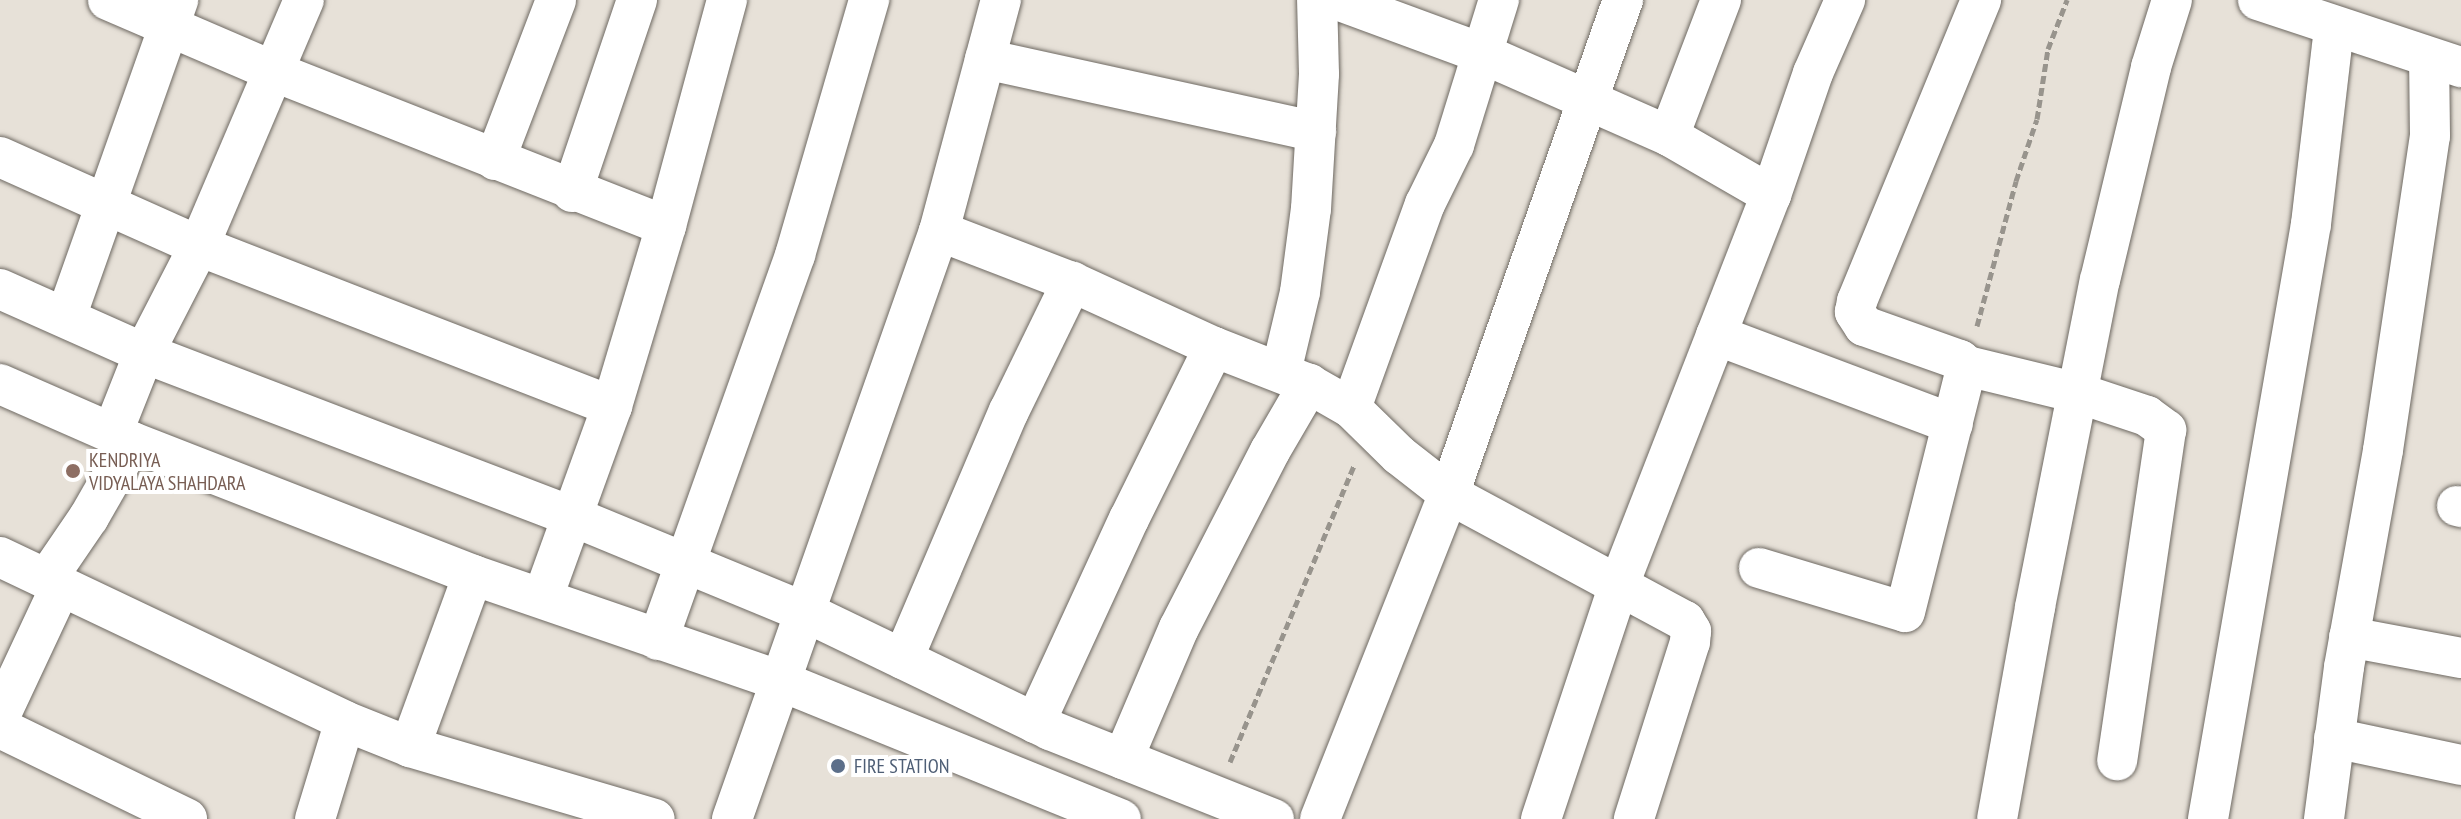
<!DOCTYPE html>
<style>
body{margin:0}
#map{position:relative;width:2461px;height:819px;overflow:hidden;background:#e7e1d8;font-family:"PT Sans Narrow",sans-serif}
div>[style]{position:absolute}
.path>*{height:5px;margin-top:-2.5px;transform-origin:0;background:repeating-linear-gradient(90deg,#98948d 0 8px,transparent 0 12px)}
.roads{filter:drop-shadow(0 0 2px #6e6962) drop-shadow(0 0 2px #6e6962)}
.street>*{height:40px;margin:-20px;padding:0 20px;transform-origin:20px;border-radius:20px;background:#fff}
.dots>*{width:22px;height:22px;translate:-50% -50%;box-sizing:border-box;border:4px solid #fff;border-radius:50%}
span{translate:-50% -50%;white-space:nowrap;text-align:center;line-height:1.15;-webkit-text-stroke:8px #fff;paint-order:stroke}
.education-label{font-size:20px;color:#785e54}
.left{translate:0 -50%;text-align:left}
.service-label{font-size:20px;color:#4e5e75}
</style>
<div id="map">
<div class="path">
<i style="left:1977px;top:326px;width:150px;rotate:-74.9deg"></i>
<i style="left:2016px;top:181px;width:65px;rotate:-71.3deg"></i>
<i style="left:2037px;top:119px;width:71px;rotate:-81.1deg"></i>
<i style="left:2048px;top:49px;width:53px;rotate:-68.8deg"></i>
<i style="left:1230px;top:762px;width:322px;rotate:-67.3deg"></i>
</div>
<div class="roads">
<div class="street">
<i style="left:108px;top:0;width:182px;rotate:23.3deg"></i>
<i style="left:275px;top:72px;width:420px;rotate:21.5deg"></i>
<i style="left:1337px;top:0;width:153px;rotate:20.2deg"></i>
<i style="left:1481px;top:53px;width:206px;rotate:23.8deg"></i>
<i style="left:1669px;top:136px;width:118px;rotate:30deg"></i>
<i style="left:2258px;top:0;width:214px;rotate:18.3deg"></i>
<i style="left:985px;top:59px;width:339px;rotate:12.4deg"></i>
<i style="left:1669px;top:136px;width:146px;rotate:-69.1deg"></i>
<i style="left:0;top:157px;width:218px;rotate:24.1deg"></i>
<i style="left:199px;top:246px;width:443px;rotate:21.2deg"></i>
<i style="left:495px;top:160px;width:171px;rotate:-69.1deg"></i>
<i style="left:572px;top:192px;width:203px;rotate:-71.3deg"></i>
<i style="left:939px;top:231px;width:142px;rotate:21deg"></i>
<i style="left:1072px;top:282px;width:156px;rotate:24.6deg"></i>
<i style="left:1214px;top:347px;width:102px;rotate:21.3deg"></i>
<i style="left:1309px;top:384px;width:48px;rotate:29.7deg"></i>
<i style="left:1351px;top:408px;width:67px;rotate:44.4deg"></i>
<i style="left:1399px;top:455px;width:63px;rotate:38deg"></i>
<i style="left:1449px;top:494px;width:268px;rotate:28.3deg"></i>
<i style="left:1685px;top:621px;width:12px;rotate:59deg"></i>
<i style="left:1691px;top:631px;width:11px;rotate:95deg"></i>
<i style="left:1690px;top:642px;width:186px;rotate:107.6deg"></i>
<i style="left:0;top:289px;width:158px;rotate:24deg"></i>
<i style="left:144px;top:353px;width:460px;rotate:20.9deg"></i>
<i style="left:574px;top:517px;width:252px;rotate:22.4deg"></i>
<i style="left:807px;top:613px;width:270px;rotate:25.7deg"></i>
<i style="left:1050px;top:730px;width:241px;rotate:21.7deg"></i>
<i style="left:66px;top:317px;width:336px;rotate:-70.5deg"></i>
<i style="left:1716px;top:335px;width:253px;rotate:20.6deg"></i>
<i style="left:1967px;top:366px;width:114px;rotate:13.7deg"></i>
<i style="left:2078px;top:393px;width:73px;rotate:18.4deg"></i>
<i style="left:2147px;top:416px;width:24px;rotate:36deg"></i>
<i style="left:2166px;top:430px;width:334px;rotate:98.4deg"></i>
<i style="left:1281px;top:372px;width:82px;rotate:-76.6deg"></i>
<i style="left:1300px;top:292px;width:84px;rotate:-82.5deg"></i>
<i style="left:1311px;top:209px;width:135px;rotate:-86.6deg"></i>
<i style="left:1319px;top:74px;width:74px;rotate:-91.5deg"></i>
<i style="left:0;top:384px;width:144px;rotate:23.7deg"></i>
<i style="left:132px;top:442px;width:366px;rotate:21.3deg"></i>
<i style="left:473px;top:575px;width:323px;rotate:19deg"></i>
<i style="left:778px;top:680px;width:370px;rotate:22.1deg"></i>
<i style="left:1351px;top:408px;width:217px;rotate:-70.1deg"></i>
<i style="left:1425px;top:204px;width:66px;rotate:-63.8deg"></i>
<i style="left:1454px;top:145px;width:152px;rotate:-72.8deg"></i>
<i style="left:112px;top:434px;width:87px;rotate:-68.4deg"></i>
<i style="left:144px;top:353px;width:120px;rotate:-62.8deg"></i>
<i style="left:199px;top:246px;width:267px;rotate:-66.9deg"></i>
<i style="left:2457px;top:506px;width:4px;rotate:14deg"></i>
<i style="left:0;top:557px;width:382px;rotate:25.4deg"></i>
<i style="left:345px;top:721px;width:70px;rotate:21.8deg"></i>
<i style="left:410px;top:747px;width:255px;rotate:16.4deg"></i>
<i style="left:1759px;top:568px;width:152px;rotate:16.8deg"></i>
<i style="left:1905px;top:612px;width:254px;rotate:-75.9deg"></i>
<i style="left:1967px;top:366px;width:9px;rotate:-139deg"></i>
<i style="left:1960px;top:360px;width:102px;rotate:-160.5deg"></i>
<i style="left:1864px;top:326px;width:17px;rotate:-123deg"></i>
<i style="left:1855px;top:312px;width:11px;rotate:-80deg"></i>
<i style="left:1857px;top:301px;width:326px;rotate:-67.6deg"></i>
<i style="left:48px;top:577px;width:73px;rotate:-55.7deg"></i>
<i style="left:89px;top:517px;width:86px;rotate:-60.2deg"></i>
<i style="left:543px;top:597px;width:203px;rotate:-70.1deg"></i>
<i style="left:612px;top:406px;width:188px;rotate:-73.3deg"></i>
<i style="left:666px;top:226px;width:234px;rotate:-74.9deg"></i>
<i style="left:2349px;top:637px;width:114px;rotate:10.6deg"></i>
<i style="left:658px;top:640px;width:409px;rotate:-70.4deg"></i>
<i style="left:795px;top:255px;width:266px;rotate:-73.8deg"></i>
<i style="left:903px;top:659px;width:270px;rotate:-66.9deg"></i>
<i style="left:1009px;top:411px;width:144px;rotate:-64deg"></i>
<i style="left:0;top:716px;width:144px;rotate:-64.9deg"></i>
<i style="left:1035px;top:723px;width:225px;rotate:-65.3deg"></i>
<i style="left:1129px;top:519px;width:192px;rotate:-63.7deg"></i>
<i style="left:0;top:728px;width:208px;rotate:25.9deg"></i>
<i style="left:2334px;top:738px;width:130px;rotate:12deg"></i>
<i style="left:410px;top:747px;width:183px;rotate:-69.9deg"></i>
<i style="left:1123px;top:759px;width:142px;rotate:-66.9deg"></i>
<i style="left:1179px;top:628px;width:199px;rotate:-62.8deg"></i>
<i style="left:1270px;top:451px;width:78px;rotate:-59.8deg"></i>
<i style="left:315px;top:819px;width:102px;rotate:-73deg"></i>
<i style="left:732px;top:819px;width:623px;rotate:-70.61deg"></i>
<i style="left:939px;top:231px;width:239px;rotate:-75deg"></i>
<i style="left:1320px;top:819px;width:350px;rotate:-68.4deg"></i>
<i style="left:1449px;top:494px;width:524px;rotate:-70.6deg"></i>
<i style="left:1541px;top:819px;width:244px;rotate:-71.6deg"></i>
<i style="left:1618px;top:587px;width:421px;rotate:-68.7deg"></i>
<i style="left:1771px;top:195px;width:129px;rotate:-71deg"></i>
<i style="left:1813px;top:73px;width:80px;rotate:-66.3deg"></i>
<i style="left:1997px;top:819px;width:215px;rotate:-79.8deg"></i>
<i style="left:2035px;top:607px;width:333px;rotate:-78.8deg"></i>
<i style="left:2100px;top:280px;width:219px;rotate:-76.5deg"></i>
<i style="left:2151px;top:67px;width:70px;rotate:-72.6deg"></i>
<i style="left:2208px;top:819px;width:604px;rotate:-80.18deg"></i>
<i style="left:2311px;top:224px;width:198px;rotate:-83.3deg"></i>
<i style="left:2324px;top:819px;width:153px;rotate:-82.5deg"></i>
<i style="left:2344px;top:667px;width:220px;rotate:-79.8deg"></i>
<i style="left:2383px;top:450px;width:317px;rotate:-81.5deg"></i>
<i style="left:2430px;top:136px;width:78px;rotate:-90.7deg"></i>
</div>
</div>
<div class="dots">
<i style="left:73px;top:471px;background:#8d6e63"></i>
<i style="left:838px;top:766px;background:#5c6f8a"></i>
</div>
<div class="education-label">
<span class="left" style="left:89px;top:472px">KENDRIYA<br>VIDYALAYA SHAHDARA</span>
</div>
<div class="service-label">
<span class="left" style="left:854px;top:766px">FIRE STATION</span>
</div>
</div>
